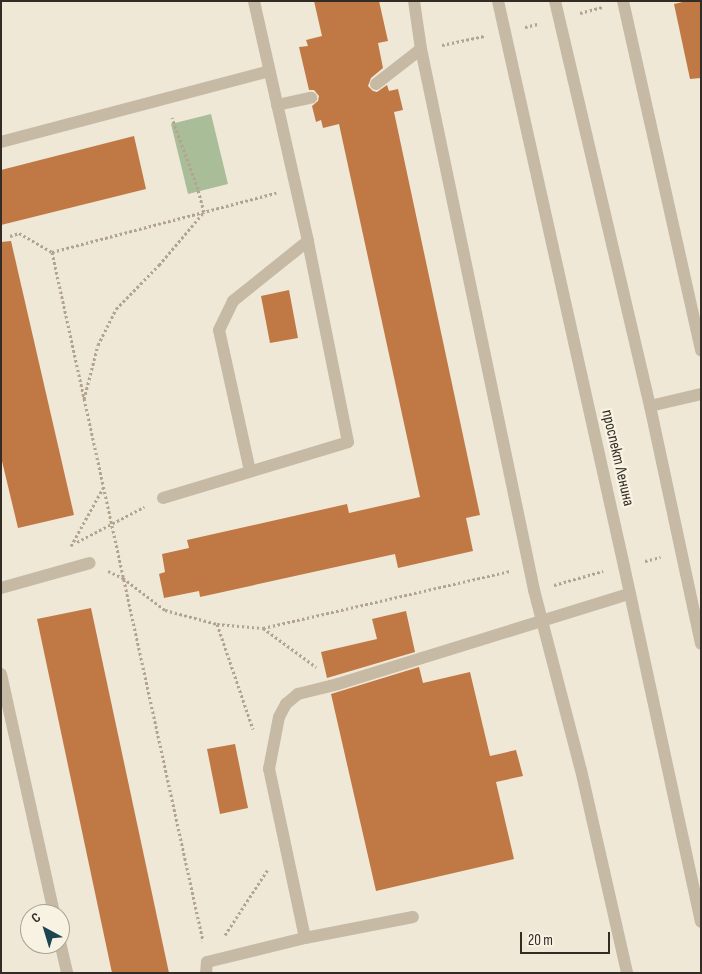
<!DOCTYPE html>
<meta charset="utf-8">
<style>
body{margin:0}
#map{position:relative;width:702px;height:974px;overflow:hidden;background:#efe8d7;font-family:"Sofia Sans Condensed",sans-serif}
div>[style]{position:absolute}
.green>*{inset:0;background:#aabd99}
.building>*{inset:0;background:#c07945}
.path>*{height:3px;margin-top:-1.5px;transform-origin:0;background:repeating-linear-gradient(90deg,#b2a48f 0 2.5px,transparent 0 5px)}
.service>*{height:12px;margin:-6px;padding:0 6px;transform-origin:6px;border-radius:6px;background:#c6baa4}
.tertiary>*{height:12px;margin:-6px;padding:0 6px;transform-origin:6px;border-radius:6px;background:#c6baa4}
span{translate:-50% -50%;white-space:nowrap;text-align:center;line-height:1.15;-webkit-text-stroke:5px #f8f2e3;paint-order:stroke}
.street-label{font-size:16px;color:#322c25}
.frame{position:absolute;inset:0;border:2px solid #322c25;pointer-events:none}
.north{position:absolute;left:20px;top:904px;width:50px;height:50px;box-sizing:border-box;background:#f8f2e3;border:1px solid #a9a397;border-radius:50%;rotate:321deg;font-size:14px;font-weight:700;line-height:20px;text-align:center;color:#322c25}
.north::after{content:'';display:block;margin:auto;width:18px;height:22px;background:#1d4551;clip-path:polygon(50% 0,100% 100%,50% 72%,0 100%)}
.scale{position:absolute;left:520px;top:932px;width:90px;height:22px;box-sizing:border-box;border:2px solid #322c25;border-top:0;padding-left:6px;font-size:15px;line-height:18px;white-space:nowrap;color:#322c25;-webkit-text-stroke:4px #f8f2e3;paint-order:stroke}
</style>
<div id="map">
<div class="green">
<i style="clip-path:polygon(211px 114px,228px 184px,188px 194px,171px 124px)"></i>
</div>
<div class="building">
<i style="clip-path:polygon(314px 1px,379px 1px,388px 41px,378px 43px,383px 68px,371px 78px,368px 86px,373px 91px,377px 92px,387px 85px,389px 91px,398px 89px,403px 110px,394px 112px,480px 515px,466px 518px,473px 551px,398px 568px,395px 554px,200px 597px,199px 591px,164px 598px,159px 574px,165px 572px,162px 554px,189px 548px,187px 540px,347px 504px,349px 513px,420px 497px,339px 124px,323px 128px,321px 120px,316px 122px,312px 106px,318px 101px,319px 96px,314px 90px,309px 90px,299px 47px,308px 46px,306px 40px,322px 36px)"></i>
<i style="clip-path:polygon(687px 1px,701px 1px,701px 78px,690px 79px,674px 4px)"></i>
<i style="clip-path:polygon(134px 136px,146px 189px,1px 225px,1px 170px)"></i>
<i style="clip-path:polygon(11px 241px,74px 515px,18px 528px,1px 457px,1px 242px)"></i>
<i style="clip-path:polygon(289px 290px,298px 338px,270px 343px,261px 296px)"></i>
<i style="clip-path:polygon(91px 608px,169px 973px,112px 973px,37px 619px)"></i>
<i style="clip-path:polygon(406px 611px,415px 652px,327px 678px,321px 652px,377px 639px,372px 619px)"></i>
<i style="clip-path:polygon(419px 667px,423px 683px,470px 672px,490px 756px,516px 750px,523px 776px,496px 782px,514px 859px,376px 891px,331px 694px)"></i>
<i style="clip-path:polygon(235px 744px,248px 808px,220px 814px,207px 749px)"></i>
</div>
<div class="path">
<i style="left:580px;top:13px;width:24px;rotate:-15deg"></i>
<i style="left:525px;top:27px;width:13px;rotate:-13deg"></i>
<i style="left:442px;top:45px;width:43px;rotate:-12.1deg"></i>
<i style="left:10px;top:236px;width:9px;rotate:-18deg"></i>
<i style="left:19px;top:233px;width:38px;rotate:30deg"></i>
<i style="left:52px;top:252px;width:232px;rotate:-14.8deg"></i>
<i style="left:52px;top:252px;width:705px;rotate:77.64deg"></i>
<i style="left:84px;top:399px;width:56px;rotate:-75.5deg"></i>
<i style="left:98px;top:345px;width:40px;rotate:-63.4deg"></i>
<i style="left:116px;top:309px;width:62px;rotate:-45.7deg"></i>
<i style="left:159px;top:265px;width:70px;rotate:-49.7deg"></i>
<i style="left:204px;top:212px;width:24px;rotate:-105deg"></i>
<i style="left:198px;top:189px;width:76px;rotate:-110.1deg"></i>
<i style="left:77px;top:542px;width:76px;rotate:-27.6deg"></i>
<i style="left:71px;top:546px;width:66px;rotate:-61.1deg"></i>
<i style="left:645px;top:561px;width:16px;rotate:-14deg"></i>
<i style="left:108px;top:571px;width:17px;rotate:25deg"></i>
<i style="left:123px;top:578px;width:53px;rotate:37.3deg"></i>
<i style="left:165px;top:610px;width:54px;rotate:15.1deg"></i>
<i style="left:217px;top:624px;width:46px;rotate:5deg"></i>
<i style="left:263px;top:628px;width:253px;rotate:-13deg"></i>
<i style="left:554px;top:585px;width:51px;rotate:-15.9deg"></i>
<i style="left:217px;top:624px;width:111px;rotate:71.1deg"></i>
<i style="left:263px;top:628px;width:66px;rotate:36.3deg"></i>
<i style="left:225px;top:935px;width:79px;rotate:-56.9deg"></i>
</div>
<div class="service">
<i style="left:414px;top:1px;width:49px;rotate:81.7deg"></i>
<i style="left:421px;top:49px;width:553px;rotate:78.2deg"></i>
<i style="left:534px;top:590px;width:186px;rotate:75.4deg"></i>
<i style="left:581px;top:770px;width:208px;rotate:77.2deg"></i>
<i style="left:623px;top:1px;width:358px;rotate:77.4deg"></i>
<i style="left:376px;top:84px;width:57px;rotate:-37.9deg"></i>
<i style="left:277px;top:105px;width:35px;rotate:-12deg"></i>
<i style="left:1px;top:142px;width:277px;rotate:-14.8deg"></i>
<i style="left:650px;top:406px;width:52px;rotate:-13.2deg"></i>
<i style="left:250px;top:471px;width:144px;rotate:-102.4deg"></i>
<i style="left:219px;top:330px;width:32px;rotate:-64deg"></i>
<i style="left:233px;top:301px;width:96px;rotate:-38.7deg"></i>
<i style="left:163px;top:498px;width:193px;rotate:-16.8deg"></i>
<i style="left:348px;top:442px;width:205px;rotate:-101.3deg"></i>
<i style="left:308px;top:241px;width:246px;rotate:-102.7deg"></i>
<i style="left:1px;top:588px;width:92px;rotate:-15.7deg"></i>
<i style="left:1px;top:674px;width:246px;rotate:77.5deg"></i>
<i style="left:305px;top:938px;width:173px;rotate:-102deg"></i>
<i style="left:269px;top:769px;width:53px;rotate:-79.1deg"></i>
<i style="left:279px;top:717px;width:15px;rotate:-62deg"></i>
<i style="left:286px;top:704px;width:16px;rotate:-40deg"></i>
<i style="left:298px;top:694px;width:41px;rotate:-14deg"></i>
<i style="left:338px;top:684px;width:305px;rotate:-17.2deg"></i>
<i style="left:60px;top:942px;width:32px;rotate:77deg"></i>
<i style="left:206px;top:973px;width:11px;rotate:-85deg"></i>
<i style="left:207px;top:962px;width:101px;rotate:-13.8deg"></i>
<i style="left:305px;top:938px;width:110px;rotate:-11deg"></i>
</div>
<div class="tertiary">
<i style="left:498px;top:1px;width:579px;rotate:77.43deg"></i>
<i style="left:624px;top:566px;width:364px;rotate:77.8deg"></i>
<i style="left:555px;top:1px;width:416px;rotate:76.8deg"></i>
<i style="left:650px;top:406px;width:243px;rotate:77.9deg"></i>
</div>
<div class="street-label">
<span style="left:617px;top:458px;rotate:77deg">проспект Ленина</span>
</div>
<div class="frame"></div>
<div class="north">С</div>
<div class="scale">20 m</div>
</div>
